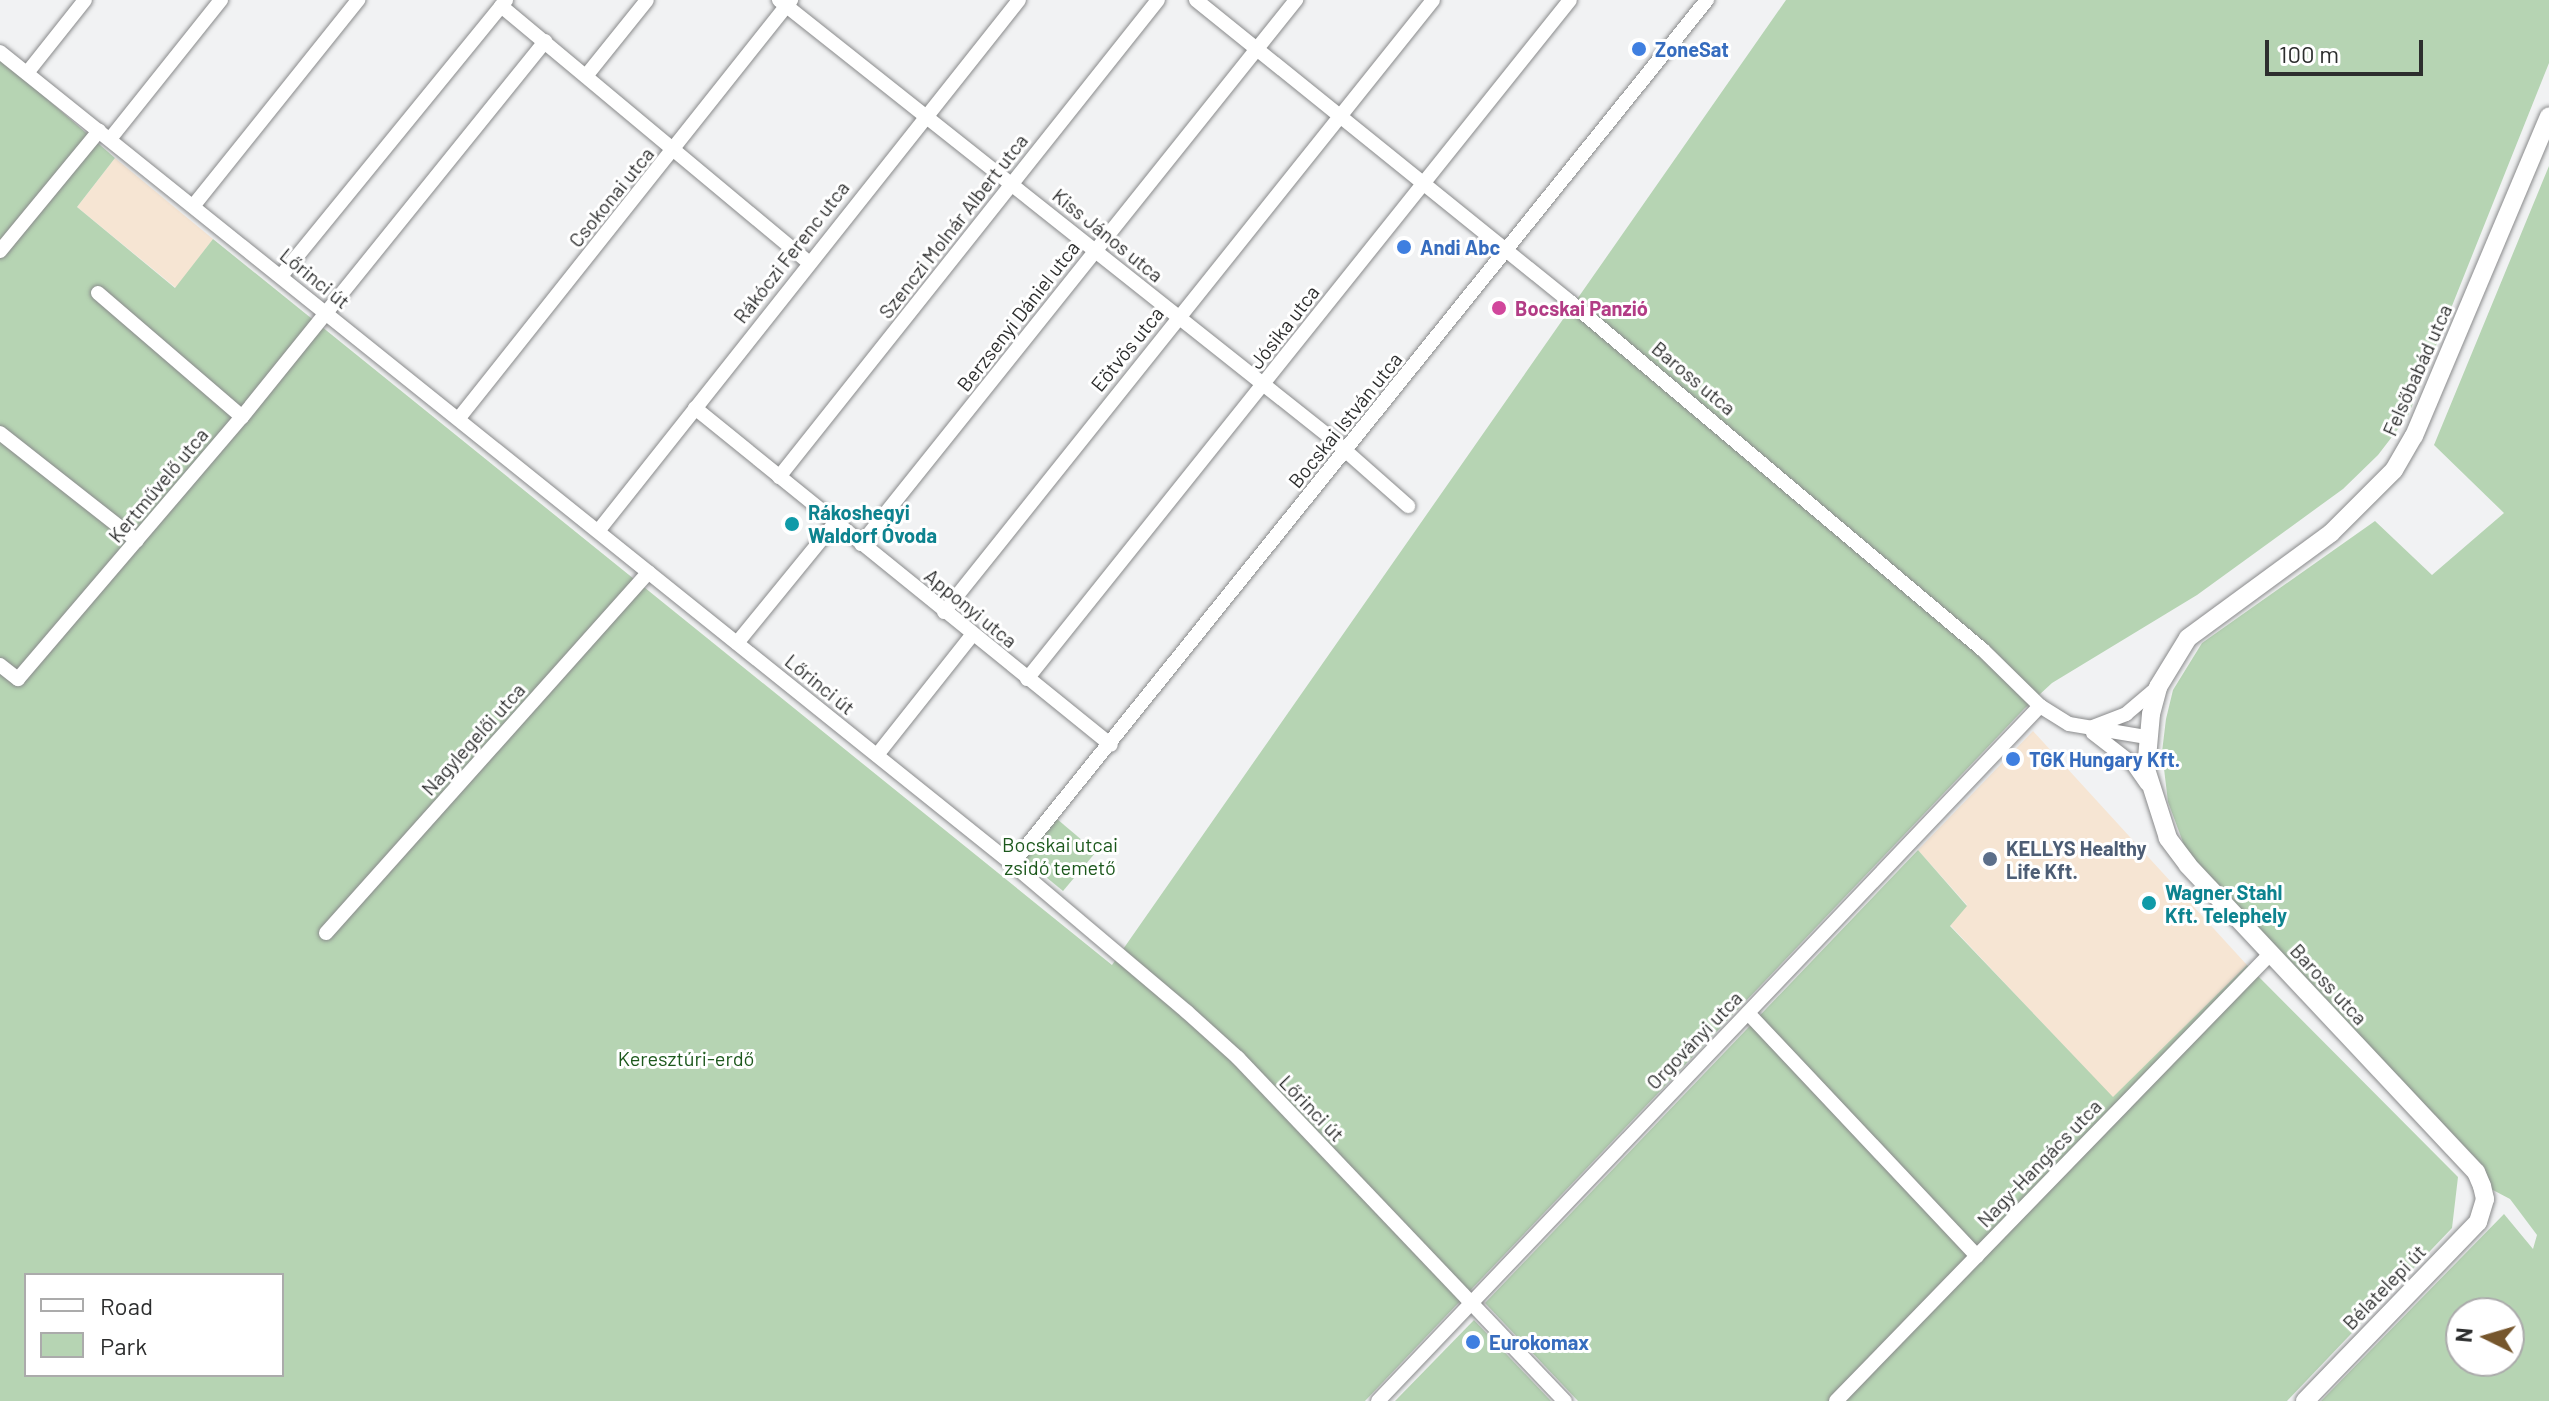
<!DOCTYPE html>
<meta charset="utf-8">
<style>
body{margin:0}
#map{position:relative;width:2549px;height:1401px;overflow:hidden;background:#f1f2f3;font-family:Barlow,sans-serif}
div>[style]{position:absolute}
.industrial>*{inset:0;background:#f6e5d3}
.green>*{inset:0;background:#b6d4b3}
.roads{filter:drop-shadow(0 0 2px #898a8b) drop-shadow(0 0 2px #898a8b)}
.minor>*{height:14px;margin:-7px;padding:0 7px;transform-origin:7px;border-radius:7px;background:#fff}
.major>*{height:18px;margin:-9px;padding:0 9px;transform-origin:9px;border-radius:9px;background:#fff}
.dots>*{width:22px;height:22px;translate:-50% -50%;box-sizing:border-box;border:4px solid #fff;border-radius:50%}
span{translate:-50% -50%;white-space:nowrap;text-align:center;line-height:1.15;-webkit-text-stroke:6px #fff;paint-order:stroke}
.shop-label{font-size:20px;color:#366cbe;font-weight:700}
.left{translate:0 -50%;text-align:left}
.street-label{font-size:20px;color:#2d2e2e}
.hotel-label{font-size:20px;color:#b23c85;font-weight:700}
.culture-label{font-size:20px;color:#0d838f;font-weight:700}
.park-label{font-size:20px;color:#1c581c}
.service-label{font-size:20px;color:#4e5e75;font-weight:700}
.legend{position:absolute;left:24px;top:1273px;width:260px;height:104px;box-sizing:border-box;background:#fff;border:2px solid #ababab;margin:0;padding:10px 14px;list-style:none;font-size:24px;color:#2d2e2e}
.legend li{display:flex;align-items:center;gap:16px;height:40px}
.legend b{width:40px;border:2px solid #ababab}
.north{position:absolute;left:2445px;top:1297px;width:80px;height:80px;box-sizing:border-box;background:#fff;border:2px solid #ababab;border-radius:50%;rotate:275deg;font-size:22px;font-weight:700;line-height:32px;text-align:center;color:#2d2e2e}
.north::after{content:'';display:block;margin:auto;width:28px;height:36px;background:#76562c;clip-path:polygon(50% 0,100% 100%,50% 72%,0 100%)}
.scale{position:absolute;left:2265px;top:40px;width:158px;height:36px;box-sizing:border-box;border:4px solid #2d2e2e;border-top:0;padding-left:10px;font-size:24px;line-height:28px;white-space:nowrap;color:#2d2e2e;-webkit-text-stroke:6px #fff;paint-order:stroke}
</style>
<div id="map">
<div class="industrial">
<i style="clip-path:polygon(115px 158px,213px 239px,176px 288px,77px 207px)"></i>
<i style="clip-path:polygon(2033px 731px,2247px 965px,2113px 1098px,1950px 925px,1967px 905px,1918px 850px)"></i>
</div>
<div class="green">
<i style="clip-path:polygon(evenodd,1786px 0,2549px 0,2549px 63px,2408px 416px,2378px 455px,2343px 489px,2197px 595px,2052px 683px,2024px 709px,1365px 1401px,0 1401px,0 58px,115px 158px,77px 207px,175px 288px,213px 239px,1112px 965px,1786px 0,26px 1275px,282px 1275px,282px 1375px,26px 1375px,26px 1275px)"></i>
<i style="clip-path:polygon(evenodd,2549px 166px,2549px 1401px,2321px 1401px,2504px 1214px,2533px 1249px,2537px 1235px,2510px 1199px,2491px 1189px,2484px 1167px,2187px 853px,2168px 802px,2162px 752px,2166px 719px,2173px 690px,2202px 643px,2375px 521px,2432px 575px,2504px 513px,2434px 445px,2549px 166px,2461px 1313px,2509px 1313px,2509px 1361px,2461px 1361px,2461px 1313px)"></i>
<i style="clip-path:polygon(1057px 819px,1096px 852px,1063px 891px,1024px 859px)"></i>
<i style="clip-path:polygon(1918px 850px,1967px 906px,1950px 926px,2113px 1097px,2247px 965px,2458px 1177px,2452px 1228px,2287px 1401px,1578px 1401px,1485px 1303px)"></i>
<i style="clip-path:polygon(1474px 1320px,1551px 1401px,1395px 1401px)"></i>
</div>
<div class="roads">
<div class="minor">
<i style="left:779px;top:0;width:705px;rotate:38.43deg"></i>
<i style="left:1331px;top:438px;width:103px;rotate:41.4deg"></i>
<i style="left:1196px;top:0;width:479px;rotate:38.9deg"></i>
<i style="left:1569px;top:301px;width:541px;rotate:40.13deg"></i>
<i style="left:1983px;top:650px;width:80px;rotate:44.5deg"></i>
<i style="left:2040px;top:706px;width:34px;rotate:32deg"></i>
<i style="left:2069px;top:724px;width:79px;rotate:9.5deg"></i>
<i style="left:501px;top:6px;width:400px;rotate:39.8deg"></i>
<i style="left:0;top:52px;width:1297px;rotate:38.74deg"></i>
<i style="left:1012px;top:864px;width:229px;rotate:40.2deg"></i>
<i style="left:1187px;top:1012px;width:69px;rotate:42deg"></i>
<i style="left:1238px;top:1058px;width:474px;rotate:46.4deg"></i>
<i style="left:27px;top:73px;width:93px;rotate:-51.5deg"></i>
<i style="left:586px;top:76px;width:97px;rotate:-51.2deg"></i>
<i style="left:110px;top:139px;width:178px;rotate:-51.4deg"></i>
<i style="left:194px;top:205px;width:263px;rotate:-51.3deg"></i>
<i style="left:0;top:251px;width:156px;rotate:-50.5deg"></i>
<i style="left:281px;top:276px;width:356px;rotate:-50.8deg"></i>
<i style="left:98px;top:293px;width:190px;rotate:40.7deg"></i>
<i style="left:695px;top:408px;width:535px;rotate:39.01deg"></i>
<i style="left:459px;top:418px;width:534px;rotate:-51.54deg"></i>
<i style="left:0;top:433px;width:174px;rotate:38.2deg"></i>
<i style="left:779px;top:477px;width:609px;rotate:-51.53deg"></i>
<i style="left:599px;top:530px;width:676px;rotate:-51.6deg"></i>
<i style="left:861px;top:544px;width:697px;rotate:-51.35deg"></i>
<i style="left:944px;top:612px;width:783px;rotate:-51.37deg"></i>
<i style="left:737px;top:643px;width:155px;rotate:-50.8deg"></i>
<i style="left:0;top:665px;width:23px;rotate:38deg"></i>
<i style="left:18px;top:679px;width:345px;rotate:-49.5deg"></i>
<i style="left:242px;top:417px;width:483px;rotate:-51.1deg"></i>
<i style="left:1027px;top:679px;width:869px;rotate:-51.35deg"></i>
<i style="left:2090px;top:728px;width:39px;rotate:-21deg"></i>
<i style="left:2126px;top:714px;width:42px;rotate:-40.2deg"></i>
<i style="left:2093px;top:733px;width:51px;rotate:37.8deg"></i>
<i style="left:2133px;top:764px;width:24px;rotate:55deg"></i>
<i style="left:877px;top:755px;width:153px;rotate:-51.6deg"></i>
<i style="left:1012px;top:864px;width:1109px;rotate:-51.19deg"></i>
<i style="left:326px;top:933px;width:484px;rotate:-48.2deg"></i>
<i style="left:1748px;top:1013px;width:334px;rotate:46.7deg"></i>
<i style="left:1378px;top:1401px;width:960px;rotate:-46.39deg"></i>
<i style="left:1836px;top:1401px;width:624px;rotate:-45.84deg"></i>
</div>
<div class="major">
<i style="left:2305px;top:1401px;width:249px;rotate:-46deg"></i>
<i style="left:2478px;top:1222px;width:24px;rotate:-73deg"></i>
<i style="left:2485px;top:1199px;width:13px;rotate:-103deg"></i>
<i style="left:2482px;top:1186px;width:15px;rotate:-113deg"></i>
<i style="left:2476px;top:1172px;width:421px;rotate:-133.2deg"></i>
<i style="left:2188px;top:865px;width:34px;rotate:-127deg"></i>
<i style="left:2168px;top:838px;width:72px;rotate:-107.7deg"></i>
<i style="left:2146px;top:769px;width:55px;rotate:-84.8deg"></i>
<i style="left:2151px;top:714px;width:28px;rotate:-75deg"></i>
<i style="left:2158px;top:687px;width:57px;rotate:-58.5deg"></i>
<i style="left:2188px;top:638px;width:177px;rotate:-36.3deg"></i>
<i style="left:2331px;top:533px;width:89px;rotate:-45deg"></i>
<i style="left:2394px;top:470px;width:39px;rotate:-60deg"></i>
<i style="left:2414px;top:436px;width:347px;rotate:-67.1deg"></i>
</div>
</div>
<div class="dots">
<i style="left:1639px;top:49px;background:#3f7fe0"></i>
<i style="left:1404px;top:247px;background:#3f7fe0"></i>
<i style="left:1499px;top:308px;background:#d1479c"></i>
<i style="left:792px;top:524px;background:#0f9aa8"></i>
<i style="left:2013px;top:759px;background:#3f7fe0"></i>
<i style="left:1990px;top:859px;background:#5c6f8a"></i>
<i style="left:2149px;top:903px;background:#0f9aa8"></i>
<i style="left:1473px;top:1342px;background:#3f7fe0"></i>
</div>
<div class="shop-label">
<span class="left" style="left:1655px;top:49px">ZoneSat</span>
<span class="left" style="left:1420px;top:247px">Andi Abc</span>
<span class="left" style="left:2029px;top:759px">TGK Hungary Kft.</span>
<span class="left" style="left:1489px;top:1342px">Eurokomax</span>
</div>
<div class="street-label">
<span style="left:611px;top:197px;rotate:-51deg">Csokonai utca</span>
<span style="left:953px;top:226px;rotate:-52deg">Szenczi Molnár Albert utca</span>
<span style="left:1108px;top:235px;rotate:39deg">Kiss János utca</span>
<span style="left:791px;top:252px;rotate:-52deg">Rákóczi Ferenc utca</span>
<span style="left:315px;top:278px;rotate:39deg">Lőrinci út</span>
<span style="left:1018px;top:316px;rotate:-52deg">Berzsenyi Dániel utca</span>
<span style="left:1284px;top:327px;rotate:-52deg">Jósika utca</span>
<span style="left:1127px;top:349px;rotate:-51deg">Eötvös utca</span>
<span style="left:2417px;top:370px;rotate:-66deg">Felsőbabád utca</span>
<span style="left:1694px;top:378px;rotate:40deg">Baross utca</span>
<span style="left:1345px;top:420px;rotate:-51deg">Bocskai István utca</span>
<span style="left:158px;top:485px;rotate:-50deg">Kertművelő utca</span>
<span style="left:971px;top:608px;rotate:39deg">Apponyi utca</span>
<span style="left:820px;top:684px;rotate:39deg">Lőrinci út</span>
<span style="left:473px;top:739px;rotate:-48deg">Nagylegelői utca</span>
<span style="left:2329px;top:984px;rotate:47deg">Baross utca</span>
<span style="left:1694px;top:1040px;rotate:-46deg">Orgoványi utca</span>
<span style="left:1312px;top:1108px;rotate:46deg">Lőrinci út</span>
<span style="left:2039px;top:1163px;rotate:-46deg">Nagy-Hangács utca</span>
<span style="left:2384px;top:1287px;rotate:-46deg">Bélatelepi út</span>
</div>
<div class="hotel-label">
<span class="left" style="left:1515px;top:308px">Bocskai Panzió</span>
</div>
<div class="culture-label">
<span class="left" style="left:808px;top:524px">Rákoshegyi<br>Waldorf Óvoda</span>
<span class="left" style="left:2165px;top:904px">Wagner Stahl<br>Kft. Telephely</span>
</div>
<div class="park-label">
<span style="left:1060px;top:856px">Bocskai utcai<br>zsidó temető</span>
<span style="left:686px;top:1058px">Keresztúri-erdő</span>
</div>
<div class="service-label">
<span class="left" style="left:2006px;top:860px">KELLYS Healthy<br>Life Kft.</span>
</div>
<ul class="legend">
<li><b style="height:10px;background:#fff"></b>Road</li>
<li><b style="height:22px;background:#b6d4b3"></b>Park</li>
</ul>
<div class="north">N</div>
<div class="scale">100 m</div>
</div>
